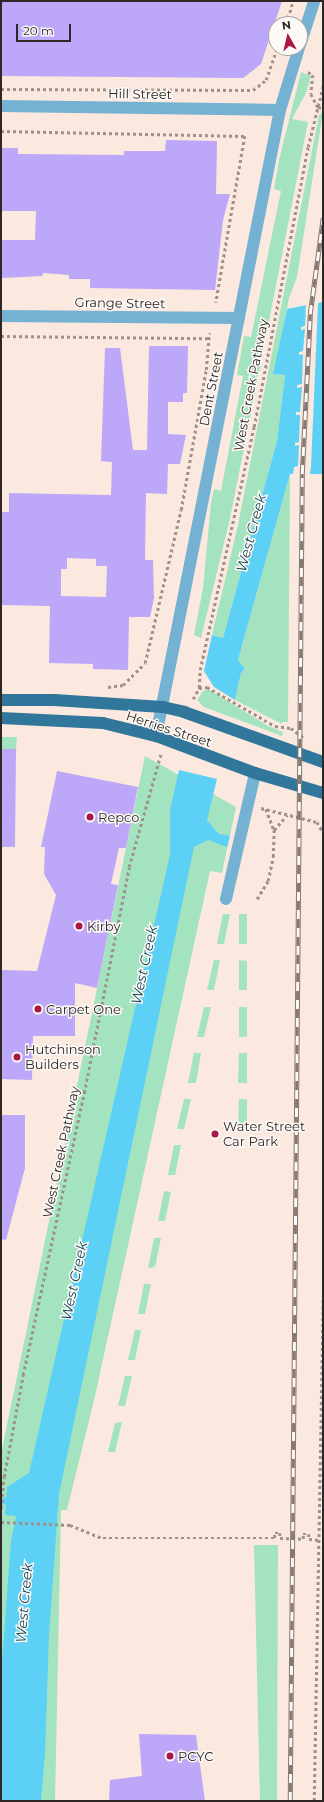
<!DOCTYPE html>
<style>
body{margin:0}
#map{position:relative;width:324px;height:1802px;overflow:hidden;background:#fbe8de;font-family:Montserrat,sans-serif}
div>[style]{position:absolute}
.green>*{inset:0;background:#a3e3bf}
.water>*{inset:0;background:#5cd1f5}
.pier>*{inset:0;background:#fbe8de}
.stream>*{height:5.5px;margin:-2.75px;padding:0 2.75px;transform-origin:2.75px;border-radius:2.75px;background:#5cd1f5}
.building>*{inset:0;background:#bca7f9}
.path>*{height:2.5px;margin-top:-1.25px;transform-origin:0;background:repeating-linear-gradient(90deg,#9f918b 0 3px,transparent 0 6px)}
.minor>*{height:12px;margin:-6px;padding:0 6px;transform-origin:6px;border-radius:6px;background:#75b1d2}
.major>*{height:12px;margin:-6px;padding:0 6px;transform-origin:6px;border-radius:6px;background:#30779b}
.rail>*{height:4.5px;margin-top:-2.25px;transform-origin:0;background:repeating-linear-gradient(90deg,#fdf9f7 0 9px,#857973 0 18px);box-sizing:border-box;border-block:1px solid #857973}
.dots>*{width:11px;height:11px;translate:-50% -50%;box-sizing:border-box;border:2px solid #fdf9f7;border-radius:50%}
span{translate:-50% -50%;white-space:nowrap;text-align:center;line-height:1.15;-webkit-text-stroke:3px #fdf9f7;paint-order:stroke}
.street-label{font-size:13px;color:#2e2724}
.poi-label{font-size:13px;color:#2e2724}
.left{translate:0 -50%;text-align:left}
.water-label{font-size:14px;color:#154857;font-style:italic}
.frame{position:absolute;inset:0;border:2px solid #2e2724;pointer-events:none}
.north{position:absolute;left:268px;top:16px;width:40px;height:40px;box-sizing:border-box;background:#fdf9f7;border:1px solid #aaa5a3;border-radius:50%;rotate:352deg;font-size:11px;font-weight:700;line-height:16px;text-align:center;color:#2e2724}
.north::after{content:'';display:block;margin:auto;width:14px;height:18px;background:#aa1647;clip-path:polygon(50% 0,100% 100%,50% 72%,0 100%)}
.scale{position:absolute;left:16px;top:24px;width:55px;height:18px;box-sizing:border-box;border:2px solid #2e2724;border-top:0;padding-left:5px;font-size:12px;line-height:14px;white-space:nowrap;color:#2e2724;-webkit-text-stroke:3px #fdf9f7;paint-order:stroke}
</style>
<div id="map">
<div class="green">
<i style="clip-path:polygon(301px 72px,311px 76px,306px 93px,292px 119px,308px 122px,262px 357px,254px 355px,252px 362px,261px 364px,229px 523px,201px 638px,194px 635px,203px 588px,211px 503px,214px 489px,221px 491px,243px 376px,237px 375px,244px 336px,251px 337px,281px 191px,274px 189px,279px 160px)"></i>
<i style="clip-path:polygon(323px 112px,297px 277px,289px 298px,274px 374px,285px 375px,277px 441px,223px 638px,212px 635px,238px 525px,319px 115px)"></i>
<i style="clip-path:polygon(290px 474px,288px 722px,282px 722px,282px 724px,235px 700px,241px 673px,245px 669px,238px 660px)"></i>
<i style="clip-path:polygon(323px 582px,323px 723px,322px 714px)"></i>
<i style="clip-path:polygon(208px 689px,268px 726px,283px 732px,282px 736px,204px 707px,197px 700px,203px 691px)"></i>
<i style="clip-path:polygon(1px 737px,17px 737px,16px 749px,1px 749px)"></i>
<i style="clip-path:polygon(145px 756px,236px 807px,222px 873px,210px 871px,95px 1396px,67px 1510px,61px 1510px,55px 1801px,1px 1801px,1px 1454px)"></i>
<i style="clip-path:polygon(223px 914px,230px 914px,224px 944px,217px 944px)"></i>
<i style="clip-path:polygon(239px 914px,247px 914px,247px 944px,239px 944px)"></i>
<i style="clip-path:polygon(214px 960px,220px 960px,214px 990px,207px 990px)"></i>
<i style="clip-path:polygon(239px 960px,247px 961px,247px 990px,239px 990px)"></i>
<i style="clip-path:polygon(204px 1007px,211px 1007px,204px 1037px,197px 1037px)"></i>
<i style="clip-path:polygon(239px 1007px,247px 1007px,247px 1037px,239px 1037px)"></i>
<i style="clip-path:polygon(194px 1053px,201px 1053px,196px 1083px,188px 1083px)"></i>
<i style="clip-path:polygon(239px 1053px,247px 1053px,247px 1083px,238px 1083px)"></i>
<i style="clip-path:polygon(184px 1099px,191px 1099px,184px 1129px,177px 1129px)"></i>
<i style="clip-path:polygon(239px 1099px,247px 1099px,247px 1129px,238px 1129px)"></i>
<i style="clip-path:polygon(174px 1145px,181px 1145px,175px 1175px,168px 1175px)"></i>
<i style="clip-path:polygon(164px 1191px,171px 1192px,165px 1221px,158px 1221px)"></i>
<i style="clip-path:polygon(154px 1238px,161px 1238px,155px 1267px,148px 1268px)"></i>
<i style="clip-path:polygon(144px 1284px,151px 1284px,145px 1314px,138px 1314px)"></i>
<i style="clip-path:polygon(135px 1330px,141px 1330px,135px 1360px,128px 1360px)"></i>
<i style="clip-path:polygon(125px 1376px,132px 1376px,125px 1406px,118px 1406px)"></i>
<i style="clip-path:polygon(122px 1422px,115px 1452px,108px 1452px,115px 1423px)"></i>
<i style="clip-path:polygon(254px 1545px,278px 1545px,277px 1801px,260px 1801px)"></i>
</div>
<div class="water">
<i style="clip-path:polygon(323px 302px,323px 474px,290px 474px,238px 660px,245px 669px,241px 673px,235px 700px,214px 687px,204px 671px,212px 635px,223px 638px,277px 441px,285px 375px,273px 374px,287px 309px)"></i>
<i style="clip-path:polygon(179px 770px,217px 779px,207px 820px,219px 834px,230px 836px,227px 847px,208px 840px,194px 847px,59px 1494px,49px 1635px,45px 1754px,41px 1801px,1px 1801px,1px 1675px,11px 1541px,16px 1516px,5px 1515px,7px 1487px,29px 1473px,170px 855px,170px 810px)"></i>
</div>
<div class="pier">
<i style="clip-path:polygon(306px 303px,318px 303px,311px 467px,310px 474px,293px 474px,294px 467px,298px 466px,299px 445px,295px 446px,295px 443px,299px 442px,300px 415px,296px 415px,296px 412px,300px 412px,302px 387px,297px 388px,297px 385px,302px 384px,303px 354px,299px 355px,299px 352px,303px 351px,305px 329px,301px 330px,301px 327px,305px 326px)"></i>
</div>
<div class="stream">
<i style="left:1px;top:1502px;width:11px;rotate:-15deg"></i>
</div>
<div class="building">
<i style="clip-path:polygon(1px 1px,282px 1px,261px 64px,243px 78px,1px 76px)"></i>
<i style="clip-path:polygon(166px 140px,217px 141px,216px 194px,230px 194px,223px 220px,215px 290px,90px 288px,90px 279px,69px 279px,69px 275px,43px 273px,42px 276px,1px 278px,1px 240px,35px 240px,36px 211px,1px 211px,1px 148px,18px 148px,18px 154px,124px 155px,124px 151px,165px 151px)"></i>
<i style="clip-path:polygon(evenodd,149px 346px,188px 346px,187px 393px,183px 393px,183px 402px,168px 402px,168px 434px,186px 435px,180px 464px,168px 464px,167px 494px,146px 493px,145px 560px,153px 560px,154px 598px,150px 617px,129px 617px,128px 670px,93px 669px,93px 664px,49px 663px,50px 606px,1px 605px,1px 512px,9px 512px,9px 493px,111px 495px,112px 462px,101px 461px,105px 348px,120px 348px,133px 450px,147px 450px,149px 346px,67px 558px,96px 559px,96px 566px,107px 566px,106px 597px,61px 596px,61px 569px,67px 569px,67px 558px)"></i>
<i style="clip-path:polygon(1px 749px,16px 749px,15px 847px,1px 847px)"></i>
<i style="clip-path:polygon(57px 771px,138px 787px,126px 848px,119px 848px,111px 884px,118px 885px,97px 988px,75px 983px,75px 1036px,33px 1036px,32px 1080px,1px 1079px,1px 970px,37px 971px,56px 895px,44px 874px,45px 847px,41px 847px)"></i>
<i style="clip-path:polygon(1px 1115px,25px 1115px,25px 1168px,6px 1240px,1px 1239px)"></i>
<i style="clip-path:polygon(139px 1734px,196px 1735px,205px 1801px,109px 1801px,110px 1780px,142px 1776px)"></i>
</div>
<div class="path">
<i style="left:286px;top:24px;width:24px;rotate:-73deg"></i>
<i style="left:308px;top:72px;width:6px;rotate:31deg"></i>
<i style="left:313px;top:75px;width:19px;rotate:96deg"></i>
<i style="left:311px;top:94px;width:15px;rotate:62deg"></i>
<i style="left:318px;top:107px;width:5px;rotate:11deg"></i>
<i style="left:1px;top:89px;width:252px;rotate:0.2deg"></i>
<i style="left:253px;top:90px;width:16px;rotate:-38deg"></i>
<i style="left:266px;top:80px;width:34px;rotate:-71deg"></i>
<i style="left:1px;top:131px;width:244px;rotate:1.2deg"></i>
<i style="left:245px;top:136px;width:169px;rotate:99.9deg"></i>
<i style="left:1px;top:336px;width:207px;rotate:0.6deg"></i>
<i style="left:108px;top:687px;width:15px;rotate:-8deg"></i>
<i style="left:123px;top:685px;width:31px;rotate:-45deg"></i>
<i style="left:145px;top:663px;width:157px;rotate:-76.8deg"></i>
<i style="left:181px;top:510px;width:142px;rotate:-79.9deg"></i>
<i style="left:206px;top:370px;width:37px;rotate:-85deg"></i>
<i style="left:199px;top:688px;width:8px;rotate:-7deg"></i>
<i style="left:207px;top:687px;width:78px;rotate:29.8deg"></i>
<i style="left:275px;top:726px;width:16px;rotate:7deg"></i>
<i style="left:291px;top:728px;width:16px;rotate:38deg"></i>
<i style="left:193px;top:699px;width:13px;rotate:-61deg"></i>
<i style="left:199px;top:688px;width:18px;rotate:-87deg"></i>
<i style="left:200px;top:670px;width:249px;rotate:-77.5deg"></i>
<i style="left:254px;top:427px;width:285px;rotate:-79.1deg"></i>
<i style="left:308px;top:147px;width:63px;rotate:-76.2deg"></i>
<i style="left:261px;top:808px;width:58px;rotate:14deg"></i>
<i style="left:317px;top:822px;width:12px;rotate:59deg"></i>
<i style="left:266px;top:809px;width:22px;rotate:69deg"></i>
<i style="left:257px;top:899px;width:21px;rotate:-59deg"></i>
<i style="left:268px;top:881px;width:25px;rotate:-78deg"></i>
<i style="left:273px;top:857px;width:27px;rotate:-88deg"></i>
<i style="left:274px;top:830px;width:20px;rotate:-49deg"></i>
<i style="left:1px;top:1509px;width:32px;rotate:-85deg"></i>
<i style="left:4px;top:1477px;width:104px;rotate:-79.4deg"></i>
<i style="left:23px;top:1375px;width:289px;rotate:-77.8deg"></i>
<i style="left:84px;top:1093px;width:230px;rotate:-78.7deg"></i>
<i style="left:129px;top:867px;width:118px;rotate:-74.3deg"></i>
<i style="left:1px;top:1522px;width:69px;rotate:2.5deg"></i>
<i style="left:70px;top:1525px;width:35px;rotate:22deg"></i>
<i style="left:103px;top:1538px;width:171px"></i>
<i style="left:274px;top:1538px;width:5px;rotate:-79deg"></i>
<i style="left:275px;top:1533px;width:5px"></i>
<i style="left:280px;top:1533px;width:5px;rotate:90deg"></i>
<i style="left:280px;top:1538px;width:23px;rotate:2deg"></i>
<i style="left:303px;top:1539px;width:5px;rotate:-90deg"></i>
<i style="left:303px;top:1534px;width:6px"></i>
<i style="left:309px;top:1534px;width:5px;rotate:90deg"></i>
<i style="left:309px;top:1539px;width:11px;rotate:5deg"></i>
<i style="left:314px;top:1801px;width:504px;rotate:-88.98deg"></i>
</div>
<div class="minor">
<i style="left:300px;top:45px;width:45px;rotate:-72deg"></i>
<i style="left:1px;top:106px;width:279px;rotate:0.8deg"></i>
<i style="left:1px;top:316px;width:238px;rotate:0.5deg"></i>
<i style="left:156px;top:736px;width:638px;rotate:-78.8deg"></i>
<i style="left:280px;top:110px;width:65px;rotate:-73deg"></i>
<i style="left:226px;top:899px;width:129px;rotate:-77deg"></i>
</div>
<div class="major">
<i style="left:1px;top:700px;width:53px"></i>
<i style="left:54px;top:700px;width:109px;rotate:3.7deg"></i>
<i style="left:163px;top:707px;width:22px;rotate:13deg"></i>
<i style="left:184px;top:712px;width:148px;rotate:19.8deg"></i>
<i style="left:1px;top:718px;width:102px;rotate:2.8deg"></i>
<i style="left:103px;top:723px;width:55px;rotate:13.8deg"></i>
<i style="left:156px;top:736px;width:106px;rotate:20.5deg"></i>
<i style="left:255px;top:773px;width:71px;rotate:16.4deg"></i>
</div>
<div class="rail">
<i style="left:290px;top:1801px;width:1327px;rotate:-89.48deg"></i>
<i style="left:302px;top:474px;width:160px;rotate:-87.1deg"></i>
<i style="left:310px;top:314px;width:97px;rotate:-82.3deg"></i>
</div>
<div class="dots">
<i style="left:90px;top:817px;background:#aa1647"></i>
<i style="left:79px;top:926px;background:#aa1647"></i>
<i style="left:38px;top:1009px;background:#aa1647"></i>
<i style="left:17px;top:1057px;background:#aa1647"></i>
<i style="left:215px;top:1134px;background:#aa1647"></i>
<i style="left:170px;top:1756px;background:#aa1647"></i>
</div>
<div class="street-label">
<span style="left:140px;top:94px;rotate:1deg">Hill Street</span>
<span style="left:120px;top:303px;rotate:1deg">Grange Street</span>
<span style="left:251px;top:385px;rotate:-79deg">West Creek Pathway</span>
<span style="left:211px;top:389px;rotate:-79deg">Dent Street</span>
<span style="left:169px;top:729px;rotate:18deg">Herries Street</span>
<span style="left:61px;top:1152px;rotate:-78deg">West Creek Pathway</span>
</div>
<div class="poi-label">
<span class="left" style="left:98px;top:817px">Repco</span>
<span class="left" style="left:87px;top:926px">Kirby</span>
<span class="left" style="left:46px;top:1009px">Carpet One</span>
<span class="left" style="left:25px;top:1057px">Hutchinson<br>Builders</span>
<span class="left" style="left:223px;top:1134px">Water Street<br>Car Park</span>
<span class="left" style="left:178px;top:1756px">PCYC</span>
</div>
<div class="water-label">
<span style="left:251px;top:533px;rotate:-75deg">West Creek</span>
<span style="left:144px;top:965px;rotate:-78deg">West Creek</span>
<span style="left:74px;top:1281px;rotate:-78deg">West Creek</span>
<span style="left:24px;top:1603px;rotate:-85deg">West Creek</span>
</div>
<div class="frame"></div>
<div class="north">N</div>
<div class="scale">20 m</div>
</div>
